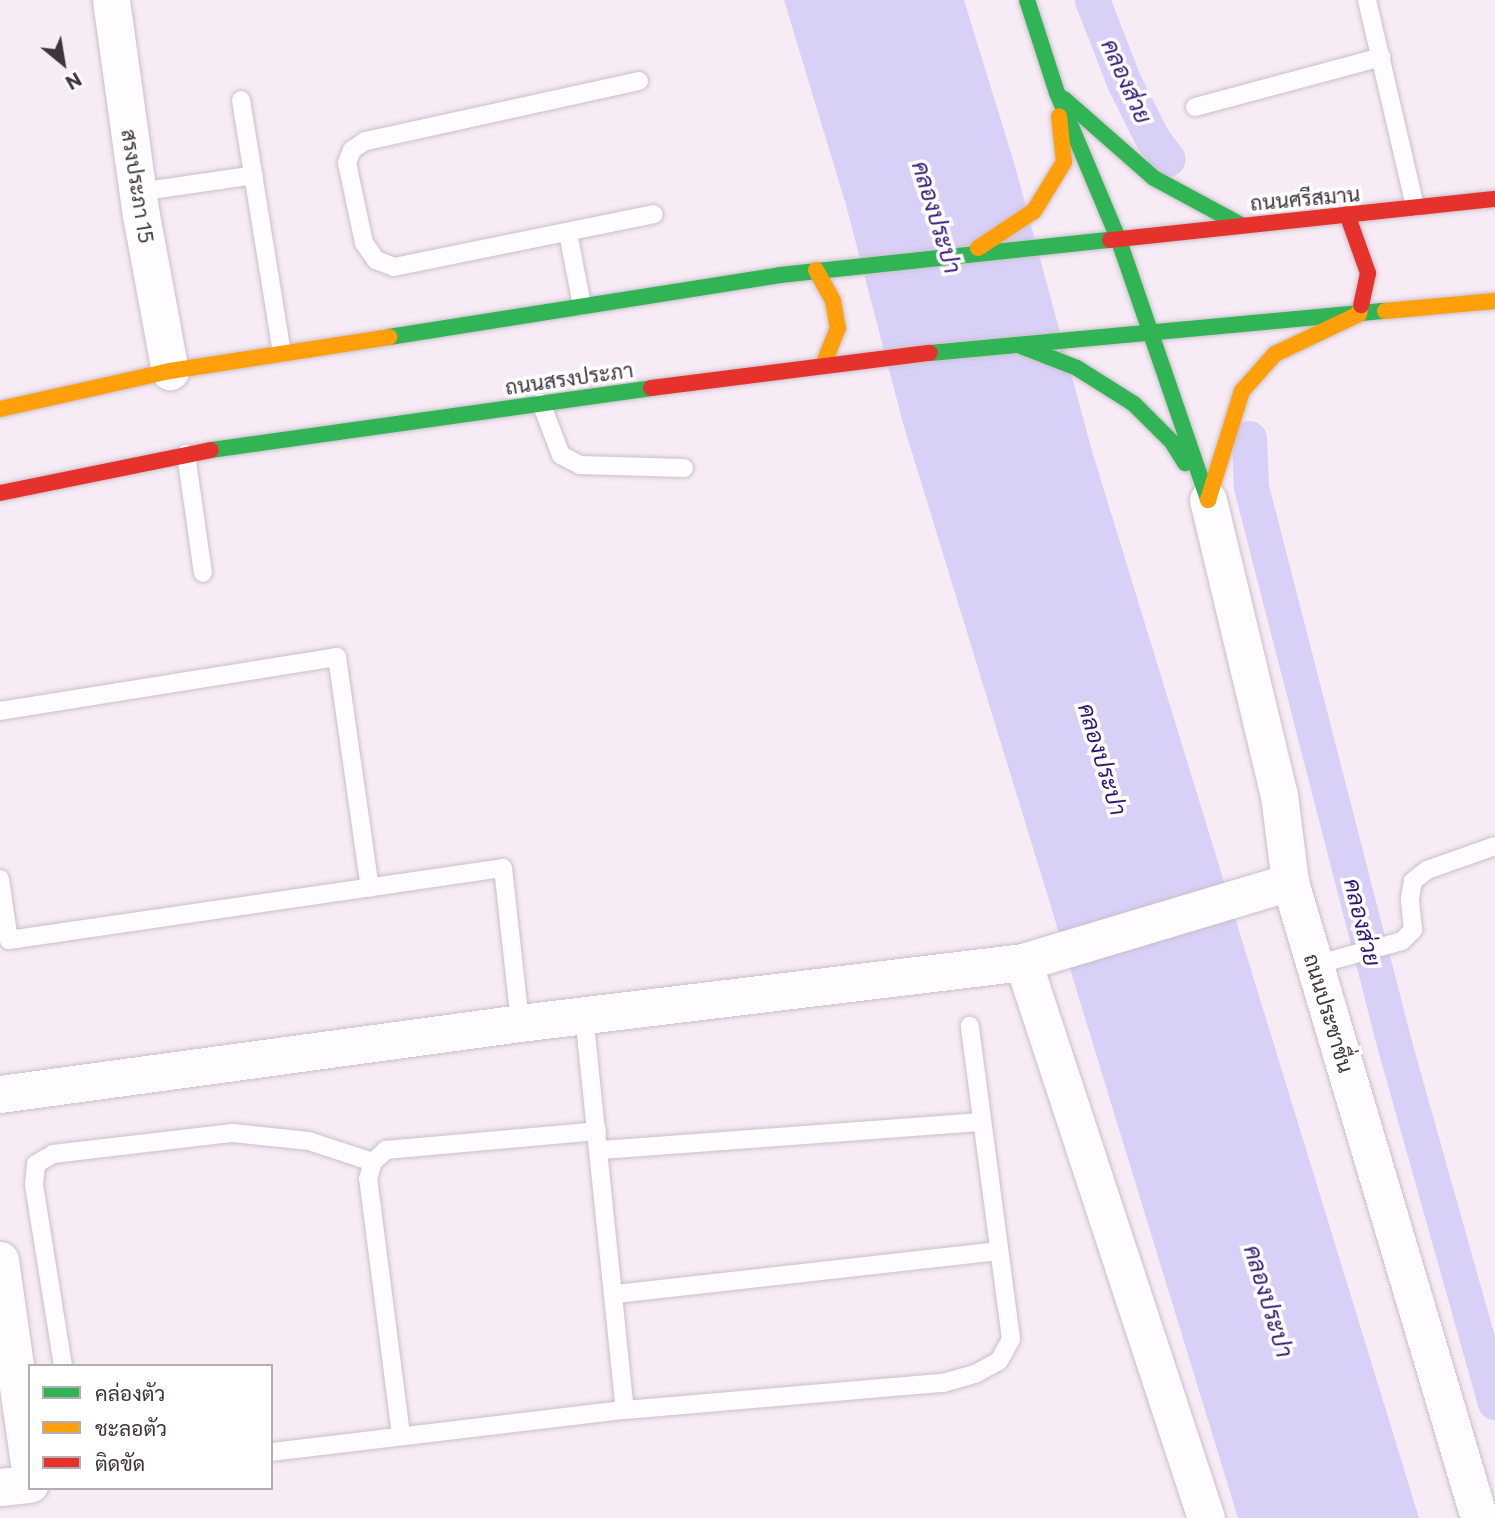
<!DOCTYPE html>
<meta charset="utf-8">
<style>
body{margin:0}
#map{position:relative;width:1495px;height:1518px;overflow:hidden;background:#f7ebf6;font-family:Commissioner,Sarabun,sans-serif}
div>[style]{position:absolute}
.water>*{inset:0;background:#d8d0f7}
.canal>*{height:35px;margin:-17.5px;padding:0 17.5px;transform-origin:17.5px;border-radius:17.5px;background:#d8d0f7}
.roads{filter:drop-shadow(0 0 2px #cac0c9) drop-shadow(0 0 2px #cac0c9)}
.lane>*{height:18px;margin:-9px;padding:0 9px;transform-origin:9px;border-radius:9px;background:#fefcfe}
.street>*{height:37px;margin:-18.5px;padding:0 18.5px;transform-origin:18.5px;border-radius:18.5px;background:#fefcfe}
.fast>*{height:16px;margin:-8px;padding:0 8px;transform-origin:8px;border-radius:8px;background:#30b455}
.slow>*{height:16px;margin:-8px;padding:0 8px;transform-origin:8px;border-radius:8px;background:#ff9f0a}
.jam>*{height:16px;margin:-8px;padding:0 8px;transform-origin:8px;border-radius:8px;background:#e5322d}
span{translate:-50% -50%;white-space:nowrap;text-align:center;line-height:1.15;-webkit-text-stroke:7px #fff;paint-order:stroke}
.street-label{font-size:21px;color:#3e343d}
.water-label{font-size:23px;color:#351574;font-style:italic}
.legend{position:absolute;left:28px;top:1364px;width:245px;height:126px;box-sizing:border-box;background:#fff;border:2px solid #b2aeb1;margin:0;padding:9px 12px;list-style:none;font-size:21px;color:#3e343d}
.legend li{display:flex;align-items:center;gap:14px;height:35px}
.legend b{width:35px;border:2px solid #b2aeb1}
.north{position:absolute;left:28px;top:28px;width:70px;height:70px;-webkit-text-stroke:5px #fff;paint-order:stroke;rotate:150deg;font-size:19px;font-weight:700;line-height:28px;text-align:center;color:#3e343d}
.north::after{content:'';display:block;margin:auto;width:24px;height:32px;background:#3e343d;clip-path:polygon(50% 0,100% 100%,50% 72%,0 100%)}
</style>
<div id="map">
<div class="water">
<i style="clip-path:polygon(784px 0,964px 0,1015px 166px,1092px 451px,1419px 1518px,1238px 1518px,903px 423px,846px 205px)"></i>
</div>
<div class="canal">
<i style="left:1092px;top:0;width:88px;rotate:68.7deg"></i>
<i style="left:1124px;top:82px;width:63px;rotate:63.4deg"></i>
<i style="left:1152px;top:138px;width:26px;rotate:53deg"></i>
<i style="left:1249px;top:438px;width:49px;rotate:87.7deg"></i>
<i style="left:1251px;top:487px;width:578px;rotate:75.58deg"></i>
<i style="left:1395px;top:1047px;width:369px;rotate:74.3deg"></i>
</div>
<div class="roads">
<div class="lane">
<i style="left:1367px;top:0;width:212px;rotate:76.9deg"></i>
<i style="left:639px;top:81px;width:280px;rotate:167.6deg"></i>
<i style="left:365px;top:141px;width:16px;rotate:145deg"></i>
<i style="left:352px;top:150px;width:14px;rotate:111deg"></i>
<i style="left:347px;top:163px;width:82px;rotate:78deg"></i>
<i style="left:364px;top:243px;width:21px;rotate:55deg"></i>
<i style="left:376px;top:260px;width:19px;rotate:21deg"></i>
<i style="left:394px;top:267px;width:265px;rotate:-11.5deg"></i>
<i style="left:241px;top:100px;width:256px;rotate:80.8deg"></i>
<i style="left:1195px;top:107px;width:193px;rotate:-15deg"></i>
<i style="left:138px;top:192px;width:117px;rotate:-8.3deg"></i>
<i style="left:568px;top:233px;width:74px;rotate:79.1deg"></i>
<i style="left:541px;top:403px;width:56px;rotate:69deg"></i>
<i style="left:561px;top:455px;width:21px;rotate:28deg"></i>
<i style="left:580px;top:465px;width:104px;rotate:1.7deg"></i>
<i style="left:186px;top:454px;width:120px;rotate:81.9deg"></i>
<i style="left:0;top:711px;width:341px;rotate:-9.1deg"></i>
<i style="left:337px;top:657px;width:233px;rotate:81.9deg"></i>
<i style="left:0;top:879px;width:62px;rotate:81.6deg"></i>
<i style="left:9px;top:940px;width:499px;rotate:-8.3deg"></i>
<i style="left:503px;top:868px;width:156px;rotate:83.7deg"></i>
<i style="left:1315px;top:965px;width:90px;rotate:-15.4deg"></i>
<i style="left:1402px;top:941px;width:16px;rotate:-45deg"></i>
<i style="left:1413px;top:930px;width:31px;rotate:-96deg"></i>
<i style="left:1410px;top:899px;width:18px;rotate:-81deg"></i>
<i style="left:1413px;top:881px;width:18px;rotate:-38deg"></i>
<i style="left:1427px;top:870px;width:72px;rotate:-19.4deg"></i>
<i style="left:584px;top:1015px;width:397px;rotate:84.1deg"></i>
<i style="left:600px;top:1150px;width:383px;rotate:-4.2deg"></i>
<i style="left:616px;top:1294px;width:383px;rotate:-6.4deg"></i>
<i style="left:63px;top:1366px;width:184px;rotate:-99.1deg"></i>
<i style="left:34px;top:1184px;width:20px;rotate:-84deg"></i>
<i style="left:36px;top:1164px;width:20px;rotate:-30deg"></i>
<i style="left:53px;top:1154px;width:181px;rotate:-6.7deg"></i>
<i style="left:233px;top:1133px;width:76px;rotate:6deg"></i>
<i style="left:309px;top:1141px;width:67px;rotate:18.2deg"></i>
<i style="left:401px;top:1435px;width:258px;rotate:-97.3deg"></i>
<i style="left:368px;top:1179px;width:18px;rotate:-74deg"></i>
<i style="left:373px;top:1162px;width:18px;rotate:-43deg"></i>
<i style="left:386px;top:1150px;width:212px;rotate:-5.1deg"></i>
<i style="left:271px;top:1452px;width:356px;rotate:-6.8deg"></i>
<i style="left:625px;top:1410px;width:319px;rotate:-4.9deg"></i>
<i style="left:943px;top:1383px;width:35px;rotate:-16deg"></i>
<i style="left:977px;top:1373px;width:25px;rotate:-29deg"></i>
<i style="left:999px;top:1361px;width:25px;rotate:-61deg"></i>
<i style="left:1011px;top:1339px;width:316px;rotate:-97.5deg"></i>
</div>
<div class="street">
<i style="left:111px;top:0;width:217px;rotate:82.1deg"></i>
<i style="left:141px;top:215px;width:159px;rotate:79.5deg"></i>
<i style="left:1208px;top:500px;width:303px;rotate:76.5deg"></i>
<i style="left:1279px;top:795px;width:88px;rotate:82.8deg"></i>
<i style="left:1290px;top:882px;width:663px;rotate:73.45deg"></i>
<i style="left:1023px;top:962px;width:585px;rotate:71.78deg"></i>
<i style="left:0;top:1094px;width:525px;rotate:-7.77deg"></i>
<i style="left:520px;top:1023px;width:507px;rotate:-6.91deg"></i>
<i style="left:1023px;top:962px;width:279px;rotate:-16.7deg"></i>
<i style="left:0;top:1260px;width:213px;rotate:81.9deg"></i>
<i style="left:0;top:1487px;width:30px;rotate:-6deg"></i>
</div>
<div class="fast">
<i style="left:1027px;top:0;width:98px;rotate:72.1deg"></i>
<i style="left:1057px;top:93px;width:157px;rotate:67.2deg"></i>
<i style="left:1118px;top:238px;width:277px;rotate:71deg"></i>
<i style="left:1064px;top:99px;width:120px;rotate:41.3deg"></i>
<i style="left:1154px;top:178px;width:99px;rotate:28.4deg"></i>
<i style="left:389px;top:337px;width:396px;rotate:-9deg"></i>
<i style="left:780px;top:275px;width:332px;rotate:-6.1deg"></i>
<i style="left:1021px;top:346px;width:60px;rotate:21.4deg"></i>
<i style="left:1077px;top:368px;width:67px;rotate:32.3deg"></i>
<i style="left:1134px;top:404px;width:54px;rotate:45deg"></i>
<i style="left:1172px;top:442px;width:25px;rotate:58deg"></i>
<i style="left:930px;top:353px;width:457px;rotate:-5.3deg"></i>
<i style="left:211px;top:450px;width:444px;rotate:-8deg"></i>
</div>
<div class="slow">
<i style="left:978px;top:248px;width:67px;rotate:-33.5deg"></i>
<i style="left:1034px;top:211px;width:57px;rotate:-58.5deg"></i>
<i style="left:1064px;top:162px;width:46px;rotate:-96.2deg"></i>
<i style="left:816px;top:270px;width:35px;rotate:61deg"></i>
<i style="left:833px;top:301px;width:27px;rotate:80deg"></i>
<i style="left:838px;top:328px;width:38px;rotate:112deg"></i>
<i style="left:1385px;top:311px;width:110px;rotate:-5.2deg"></i>
<i style="left:0;top:409px;width:174px;rotate:-12.6deg"></i>
<i style="left:170px;top:371px;width:222px;rotate:-8.8deg"></i>
<i style="left:1208px;top:500px;width:114px;rotate:-72.7deg"></i>
<i style="left:1242px;top:391px;width:50px;rotate:-48.3deg"></i>
<i style="left:1275px;top:354px;width:93px;rotate:-25.5deg"></i>
<i style="left:1359px;top:314px;width:9px;rotate:-77deg"></i>
</div>
<div class="jam">
<i style="left:1347px;top:214px;width:63px;rotate:70.4deg"></i>
<i style="left:1368px;top:273px;width:33px;rotate:102deg"></i>
<i style="left:1110px;top:240px;width:387px;rotate:-6.1deg"></i>
<i style="left:651px;top:388px;width:281px;rotate:-7.2deg"></i>
<i style="left:0;top:493px;width:215px;rotate:-11.5deg"></i>
</div>
</div>
<div class="street-label">
<span style="left:138px;top:186px;rotate:81deg">สรงประภา 15</span>
<span style="left:1305px;top:198px;rotate:-5deg">ถนนศรีสมาน</span>
<span style="left:569px;top:378px;rotate:-8deg">ถนนสรงประภา</span>
<span style="left:1329px;top:1013px;rotate:73deg">ถนนประชาชื่น</span>
</div>
<div class="water-label">
<span style="left:1127px;top:81px;rotate:66deg">คลองส่วย</span>
<span style="left:937px;top:217px;rotate:73deg">คลองประปา</span>
<span style="left:1103px;top:759px;rotate:73deg">คลองประปา</span>
<span style="left:1363px;top:922px;rotate:76deg">คลองส่วย</span>
<span style="left:1269px;top:1301px;rotate:73deg">คลองประปา</span>
</div>
<ul class="legend">
<li><b style="height:9px;background:#30b455"></b>คล่องตัว</li>
<li><b style="height:9px;background:#ff9f0a"></b>ชะลอตัว</li>
<li><b style="height:9px;background:#e5322d"></b>ติดขัด</li>
</ul>
<div class="north">N</div>
</div>
